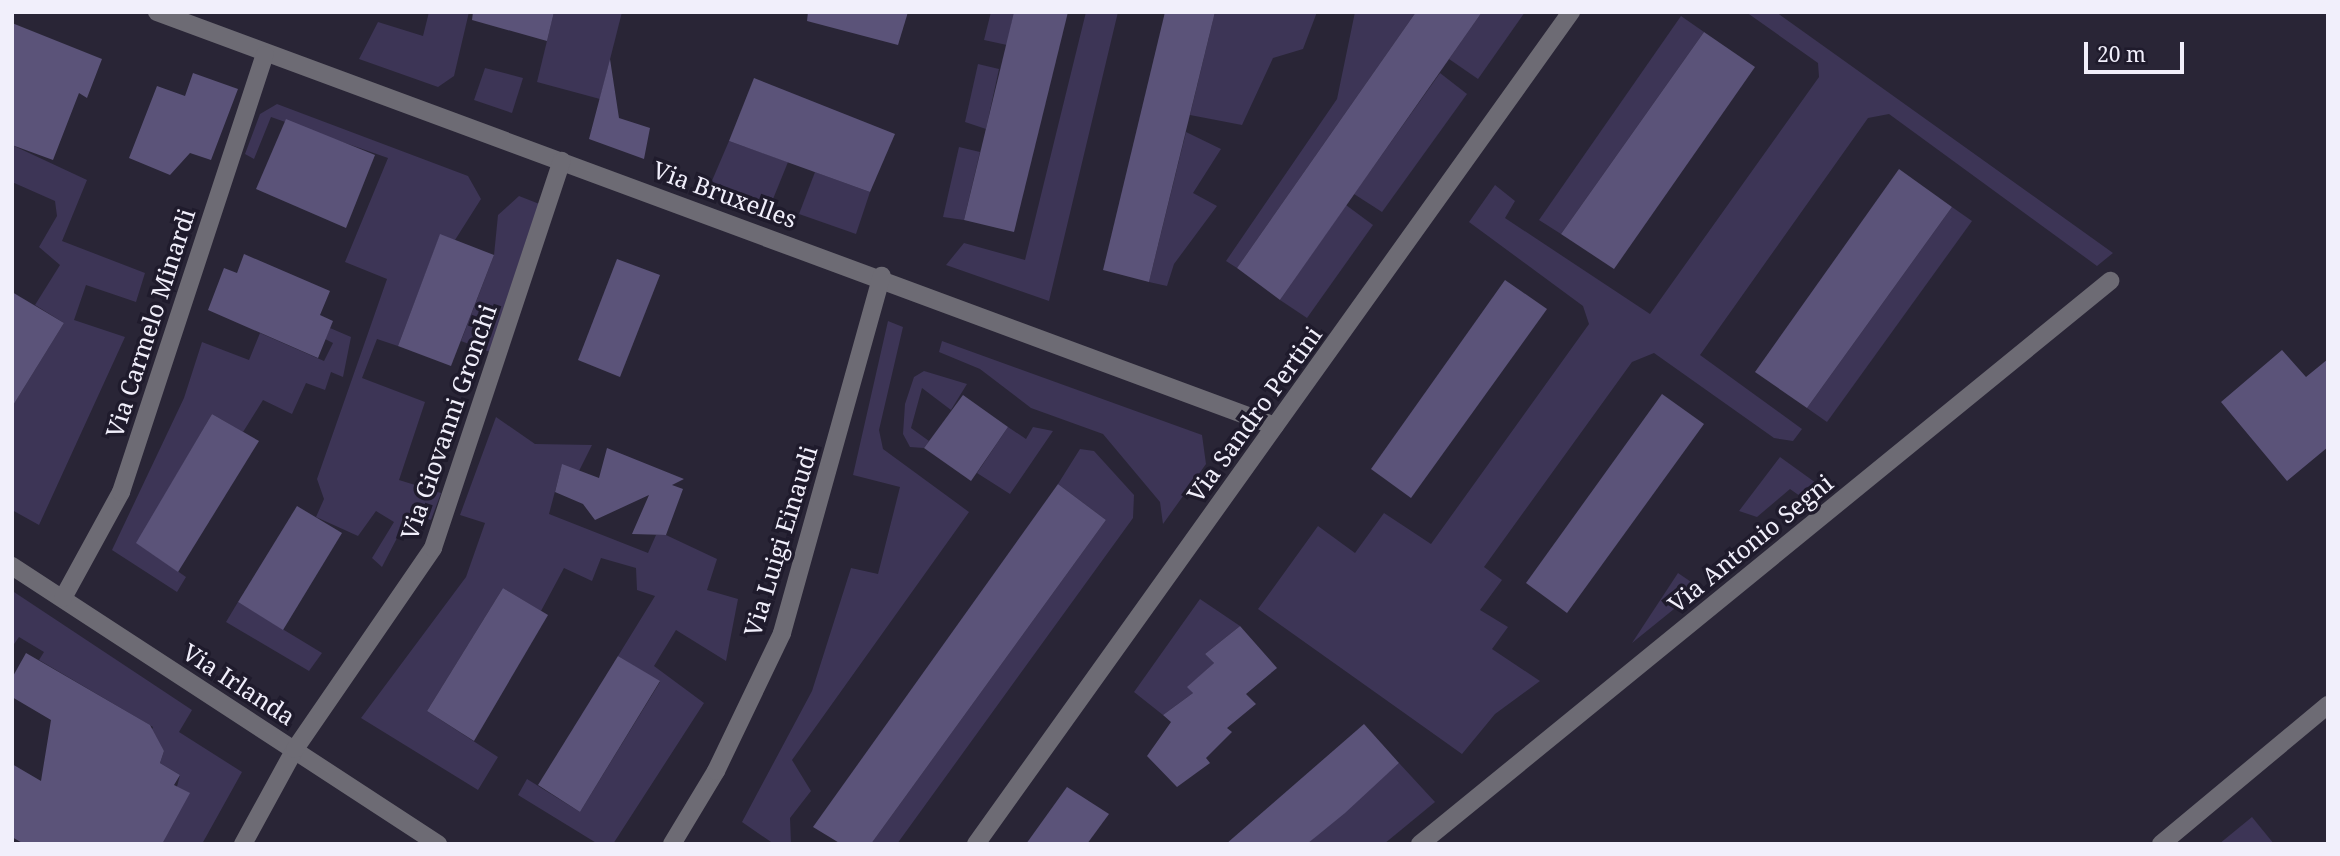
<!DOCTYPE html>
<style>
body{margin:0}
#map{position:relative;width:2340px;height:856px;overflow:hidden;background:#292536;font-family:"Noto Serif",serif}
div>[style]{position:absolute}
.green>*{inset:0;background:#3d3556}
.building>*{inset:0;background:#5b5379}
.minor>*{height:18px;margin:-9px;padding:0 9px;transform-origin:9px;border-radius:9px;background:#6d6b74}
span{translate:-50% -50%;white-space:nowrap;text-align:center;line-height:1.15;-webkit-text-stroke:7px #1f1b2c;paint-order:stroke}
.street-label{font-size:24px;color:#f1effb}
.frame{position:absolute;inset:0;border:14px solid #f1effb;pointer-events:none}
.scale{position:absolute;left:2084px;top:42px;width:100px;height:32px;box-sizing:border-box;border:4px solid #f1effb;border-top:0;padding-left:9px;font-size:21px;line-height:24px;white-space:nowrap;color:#f1effb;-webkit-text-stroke:5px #1f1b2c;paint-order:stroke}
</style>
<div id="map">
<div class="green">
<i style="clip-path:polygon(429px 12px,469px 12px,454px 76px,438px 87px,359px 59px,378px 22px,423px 36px)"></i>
<i style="clip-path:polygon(554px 12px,622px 12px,600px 99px,537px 82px)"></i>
<i style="clip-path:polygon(991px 12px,1014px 12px,1007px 45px,984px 40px)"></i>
<i style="clip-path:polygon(1086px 12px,1118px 12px,1049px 301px,946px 265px,964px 243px,1025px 260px)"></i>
<i style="clip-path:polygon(1215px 12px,1317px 12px,1303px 49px,1273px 58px,1242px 125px,1190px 115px)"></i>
<i style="clip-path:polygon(1355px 12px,1416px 12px,1237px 268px,1226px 261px,1337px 99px)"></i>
<i style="clip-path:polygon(1482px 12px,1525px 12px,1478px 79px,1449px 59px)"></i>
<i style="clip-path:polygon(1746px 12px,1776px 12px,2113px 253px,2097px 266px,1889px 114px,1868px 118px,1700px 355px,1802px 429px,1793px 441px,1774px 438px,1654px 353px,1632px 362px,1484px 567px,1502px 580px,1480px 610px,1508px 627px,1492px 649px,1540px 681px,1495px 714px,1462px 754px,1258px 609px,1318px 526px,1355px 553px,1384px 513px,1431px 544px,1589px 324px,1583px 306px,1469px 222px,1495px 185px,1515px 201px,1505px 218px,1650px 314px,1819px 77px,1818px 63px)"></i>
<i style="clip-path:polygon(1681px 16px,1704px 32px,1561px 234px,1539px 220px)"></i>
<i style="clip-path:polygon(978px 64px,999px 69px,986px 129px,965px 122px)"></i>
<i style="clip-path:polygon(485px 68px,523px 78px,512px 113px,474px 100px)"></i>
<i style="clip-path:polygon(1440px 73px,1467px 94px,1382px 212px,1354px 194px)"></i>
<i style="clip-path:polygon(277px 104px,468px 176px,481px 199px,455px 240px,440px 235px,398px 346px,377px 339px,362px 378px,425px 402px,399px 480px,441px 493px,431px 520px,410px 513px,382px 567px,372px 558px,394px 522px,376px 511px,358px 536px,316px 517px,324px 499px,317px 479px,387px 279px,345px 262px,388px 158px,271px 117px,254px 159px,245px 154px,260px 114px)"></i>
<i style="clip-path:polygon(1186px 132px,1221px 149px,1193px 193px,1217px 206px,1174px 264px,1167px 286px,1149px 282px)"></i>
<i style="clip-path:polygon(729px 141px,788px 162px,771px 204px,711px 183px)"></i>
<i style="clip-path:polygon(12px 145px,87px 180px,62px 241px,145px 273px,136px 302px,86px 285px,74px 320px,125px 337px,39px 525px,12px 510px,12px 407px,64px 323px,35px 305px,60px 265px,39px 247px,57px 216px,55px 201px,12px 182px)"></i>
<i style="clip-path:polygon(959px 147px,980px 152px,964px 220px,943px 217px)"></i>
<i style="clip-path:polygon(815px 172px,870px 192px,856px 234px,799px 214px)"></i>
<i style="clip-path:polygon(519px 196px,542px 205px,490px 352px,461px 341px,494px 255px,498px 215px)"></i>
<i style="clip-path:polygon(1346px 205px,1373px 225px,1307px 318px,1280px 300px)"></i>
<i style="clip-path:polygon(1952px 207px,1972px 221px,1827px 422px,1807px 408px)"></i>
<i style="clip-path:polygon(888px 321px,903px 327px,879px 430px,883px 449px,969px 512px,792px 760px,811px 791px,790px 818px,791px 844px,774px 844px,742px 822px,812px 691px,851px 568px,878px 574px,900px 487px,853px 475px)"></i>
<i style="clip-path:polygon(330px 328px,351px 337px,343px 377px,331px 372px,325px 390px,306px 383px,292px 414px,263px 400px,243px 432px,212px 414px,137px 543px,186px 577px,177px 592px,112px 550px,184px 398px,202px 342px,249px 360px,260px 333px,324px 361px,333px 343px,325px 339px)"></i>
<i style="clip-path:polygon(942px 341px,1202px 435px,1206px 464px,1163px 524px,1160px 502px,1103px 434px,1031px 408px,980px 369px,939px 352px)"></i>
<i style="clip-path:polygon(924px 371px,967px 384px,951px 410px,922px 388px,911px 428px,929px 441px,924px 448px,910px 447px,903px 434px,905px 404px,914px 377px)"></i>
<i style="clip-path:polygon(496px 417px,535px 444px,592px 445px,579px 471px,562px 465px,549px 514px,648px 553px,656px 535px,666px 535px,717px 559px,707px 590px,738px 599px,726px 661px,676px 630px,654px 666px,704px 703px,613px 844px,598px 844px,518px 795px,527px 779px,580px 812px,660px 682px,618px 656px,655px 596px,637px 590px,636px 568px,601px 558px,592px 581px,564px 568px,541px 611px,503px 588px,427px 711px,498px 757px,478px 790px,361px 718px,466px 577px,485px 523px,460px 515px)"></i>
<i style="clip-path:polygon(1008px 427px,1026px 439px,1033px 427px,1053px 431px,1010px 494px,977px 473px)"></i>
<i style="clip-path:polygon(1080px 449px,1094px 451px,1134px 495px,1133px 518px,897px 844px,871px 844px,1106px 520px,1058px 484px)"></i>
<i style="clip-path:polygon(1780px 457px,1823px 488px,1807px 501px,1790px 489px,1757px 517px,1739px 511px)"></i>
<i style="clip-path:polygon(1678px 573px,1700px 588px,1632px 643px)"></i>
<i style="clip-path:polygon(14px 592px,192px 710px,179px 732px,242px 772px,202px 844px,162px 844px,180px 775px,160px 763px,164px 751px,149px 736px,153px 727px,39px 660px,44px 652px,19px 637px,12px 647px)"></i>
<i style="clip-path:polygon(1200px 599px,1240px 626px,1205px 654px,1214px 663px,1188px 687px,1193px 693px,1163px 715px,1134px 692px)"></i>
<i style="clip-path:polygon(238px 602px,322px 653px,309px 671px,226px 622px)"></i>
<i style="clip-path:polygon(1399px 763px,1435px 802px,1384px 844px,1307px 844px)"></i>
<i style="clip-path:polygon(2252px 817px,2274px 844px,2219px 844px)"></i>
</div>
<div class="building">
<i style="clip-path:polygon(473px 12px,554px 12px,547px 41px,472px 20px)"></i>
<i style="clip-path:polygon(808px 12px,908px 12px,898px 45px,807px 21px)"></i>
<i style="clip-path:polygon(1014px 12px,1068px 12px,1014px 232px,964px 220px)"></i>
<i style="clip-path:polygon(1165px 12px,1215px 12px,1149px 282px,1103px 270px)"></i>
<i style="clip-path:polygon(1416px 12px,1482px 12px,1280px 300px,1237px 268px)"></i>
<i style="clip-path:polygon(12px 23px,102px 59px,87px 98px,79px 93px,53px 160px,12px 145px)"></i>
<i style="clip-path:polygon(1704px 32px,1755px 67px,1614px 269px,1561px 234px)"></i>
<i style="clip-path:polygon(610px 59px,619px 118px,650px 128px,644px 159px,589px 139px)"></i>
<i style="clip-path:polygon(193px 73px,238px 89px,211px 160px,190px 153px,170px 175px,129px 158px,157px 86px,185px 96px)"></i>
<i style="clip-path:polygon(754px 78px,895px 134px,870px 192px,729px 141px)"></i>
<i style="clip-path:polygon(286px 119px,375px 155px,346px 228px,256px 189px)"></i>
<i style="clip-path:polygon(1899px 169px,1952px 207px,1807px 408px,1755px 372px)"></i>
<i style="clip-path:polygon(440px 234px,494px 255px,451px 366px,398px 346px)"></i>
<i style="clip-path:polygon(244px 254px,330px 291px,320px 315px,333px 321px,318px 358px,208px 310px,224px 268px,237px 273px)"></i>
<i style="clip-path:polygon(617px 259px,660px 275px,620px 377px,578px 360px)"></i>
<i style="clip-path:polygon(1505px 280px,1547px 309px,1411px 498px,1371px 469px)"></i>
<i style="clip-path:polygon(12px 292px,64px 323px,12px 407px)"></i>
<i style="clip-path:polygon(2282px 350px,2306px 377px,2328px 359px,2328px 447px,2287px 481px,2221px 402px)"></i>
<i style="clip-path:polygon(1662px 394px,1704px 424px,1567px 613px,1526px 583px)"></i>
<i style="clip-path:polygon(963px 395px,1008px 427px,971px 481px,924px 448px)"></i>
<i style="clip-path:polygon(212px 414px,259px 441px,178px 572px,136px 543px)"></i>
<i style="clip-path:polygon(607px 448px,684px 479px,672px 485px,683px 489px,666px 535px,632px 534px,649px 495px,595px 520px,583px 504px,555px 492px,562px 464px,599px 478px)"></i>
<i style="clip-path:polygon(1058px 484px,1106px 520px,871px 844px,841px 844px,813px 827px)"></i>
<i style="clip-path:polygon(297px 506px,342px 533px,283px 630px,238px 602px)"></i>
<i style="clip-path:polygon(503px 588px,548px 615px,474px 741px,427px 711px)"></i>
<i style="clip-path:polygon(1240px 626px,1277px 668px,1246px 694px,1256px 704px,1227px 728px,1232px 732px,1206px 758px,1210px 763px,1177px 787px,1147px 756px,1171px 722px,1163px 715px,1193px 693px,1187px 687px,1214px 663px,1205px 654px)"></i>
<i style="clip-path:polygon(26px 653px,150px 725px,164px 751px,160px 763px,180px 775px,174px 785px,190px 793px,162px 844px,24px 844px,12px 837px,12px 764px,41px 781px,51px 720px,12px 697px,12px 678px)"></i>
<i style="clip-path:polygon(618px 656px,660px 681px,580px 812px,538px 785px)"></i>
<i style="clip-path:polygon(1364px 724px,1399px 763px,1345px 813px,1307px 844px,1226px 844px)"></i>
<i style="clip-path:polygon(1067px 787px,1109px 814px,1087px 844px,1026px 844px)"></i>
</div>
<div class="minor">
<i style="left:157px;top:12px;width:1192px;rotate:20.32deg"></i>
<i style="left:12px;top:566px;width:509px;rotate:33.13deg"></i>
<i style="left:63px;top:598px;width:121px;rotate:-61.3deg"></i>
<i style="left:121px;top:492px;width:460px;rotate:-71.8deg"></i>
<i style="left:243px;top:844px;width:108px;rotate:-61.3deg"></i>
<i style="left:295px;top:749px;width:244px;rotate:-55.5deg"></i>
<i style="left:433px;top:548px;width:408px;rotate:-71.6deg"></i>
<i style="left:672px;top:844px;width:85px;rotate:-58.9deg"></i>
<i style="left:716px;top:771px;width:153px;rotate:-64.4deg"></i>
<i style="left:782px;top:633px;width:371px;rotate:-74.4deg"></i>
<i style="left:976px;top:844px;width:1023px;rotate:-54.43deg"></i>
<i style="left:1420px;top:844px;width:891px;rotate:-39.21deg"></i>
<i style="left:2161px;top:844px;width:217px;rotate:-39.8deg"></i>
</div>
<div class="street-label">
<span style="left:725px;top:194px;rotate:20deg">Via Bruxelles</span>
<span style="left:150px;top:323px;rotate:-72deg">Via Carmelo Minardi</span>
<span style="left:1254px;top:414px;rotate:-54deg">Via Sandro Pertini</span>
<span style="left:448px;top:422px;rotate:-71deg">Via Giovanni Gronchi</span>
<span style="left:780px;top:541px;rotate:-73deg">Via Luigi Einaudi</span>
<span style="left:1750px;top:543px;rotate:-39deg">Via Antonio Segni</span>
<span style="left:239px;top:684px;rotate:33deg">Via Irlanda</span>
</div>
<div class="frame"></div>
<div class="scale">20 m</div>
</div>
